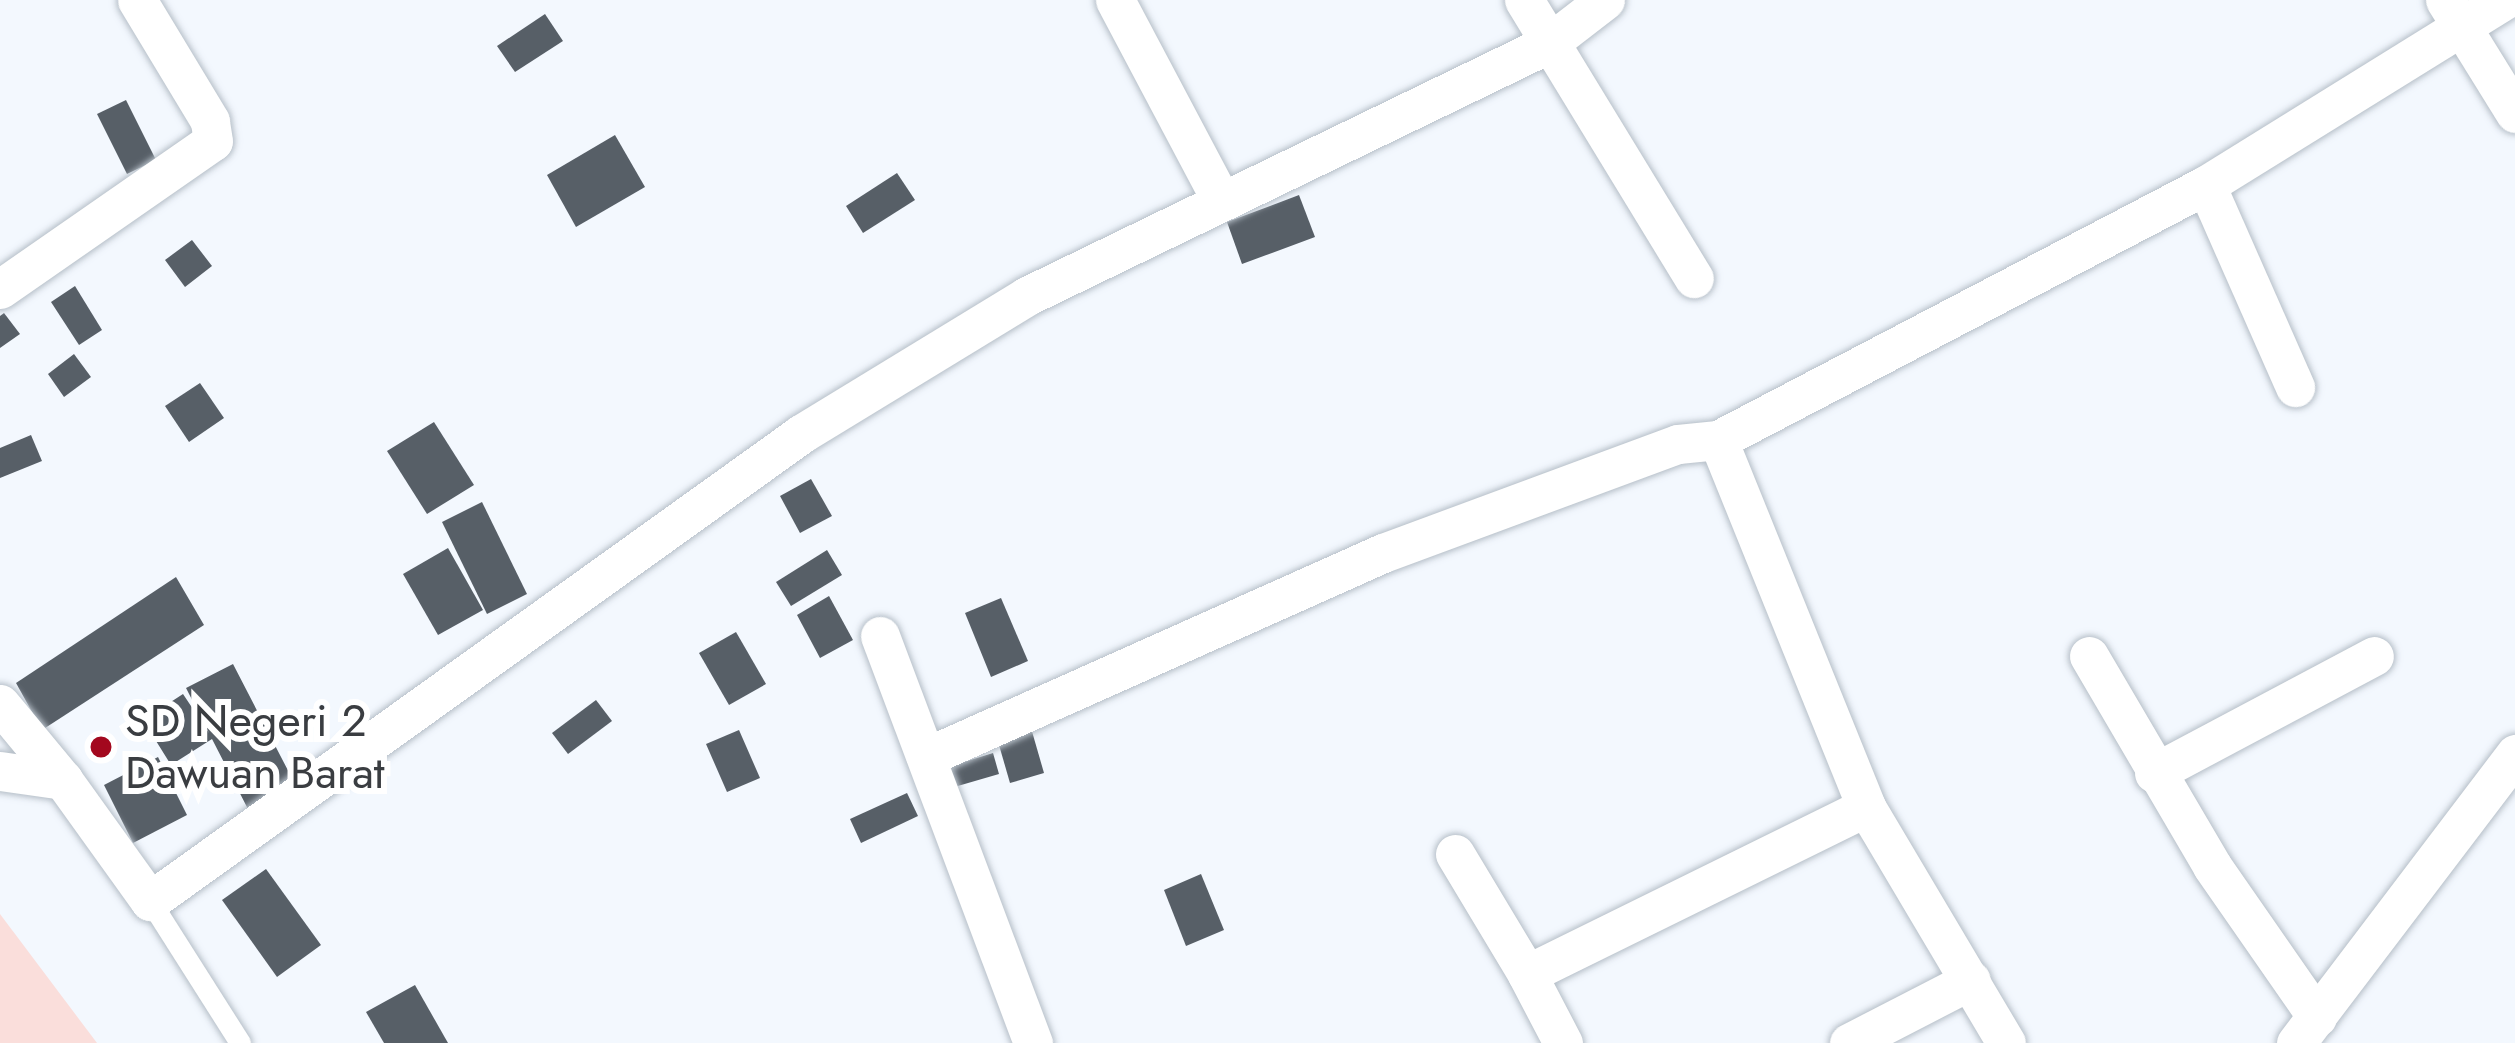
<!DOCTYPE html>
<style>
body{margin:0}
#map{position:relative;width:2515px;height:1043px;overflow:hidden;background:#f3f8fe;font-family:Jost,sans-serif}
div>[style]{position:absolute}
.green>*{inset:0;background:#fadedb}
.building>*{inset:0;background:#575f67}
.roads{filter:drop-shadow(0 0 3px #b6bfc8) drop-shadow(0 0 3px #b6bfc8)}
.lane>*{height:21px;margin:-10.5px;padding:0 10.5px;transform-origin:10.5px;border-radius:10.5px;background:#fff}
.street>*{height:39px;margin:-19.5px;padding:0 19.5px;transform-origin:19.5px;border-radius:19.5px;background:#fff}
.dots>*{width:33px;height:33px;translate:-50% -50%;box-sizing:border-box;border:6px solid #fff;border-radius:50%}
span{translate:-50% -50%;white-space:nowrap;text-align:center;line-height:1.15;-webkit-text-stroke:12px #fff;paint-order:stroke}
.poi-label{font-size:45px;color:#3a3d41}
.left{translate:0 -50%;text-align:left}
</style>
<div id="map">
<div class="green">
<i style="clip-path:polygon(0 914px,97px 1043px,0 1043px)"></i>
</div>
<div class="building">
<i style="clip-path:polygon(545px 14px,563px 41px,515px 72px,497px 46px)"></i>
<i style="clip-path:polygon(126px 100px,156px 160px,127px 174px,97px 114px)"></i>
<i style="clip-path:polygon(615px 135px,645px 187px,576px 227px,547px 175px)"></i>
<i style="clip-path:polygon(897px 173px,915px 200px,863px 233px,846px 206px)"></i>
<i style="clip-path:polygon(1299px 195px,1315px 237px,1242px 264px,1227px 222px)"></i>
<i style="clip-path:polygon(192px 240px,212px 266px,185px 287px,165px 260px)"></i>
<i style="clip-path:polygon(75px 286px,102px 330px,79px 345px,51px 302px)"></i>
<i style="clip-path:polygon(4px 313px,20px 334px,0 348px,0 316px)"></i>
<i style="clip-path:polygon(74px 354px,91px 377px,64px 397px,48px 374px)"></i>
<i style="clip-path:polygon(200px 383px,224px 418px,189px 442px,165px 406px)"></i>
<i style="clip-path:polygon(434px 422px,474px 485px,427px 514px,387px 451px)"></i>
<i style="clip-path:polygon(31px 435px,42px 461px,0 478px,0 448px)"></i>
<i style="clip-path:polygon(811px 479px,832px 516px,800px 533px,780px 496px)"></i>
<i style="clip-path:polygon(482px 502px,527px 594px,487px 614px,442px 522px)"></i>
<i style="clip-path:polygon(448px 548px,483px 610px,438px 635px,403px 574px)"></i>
<i style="clip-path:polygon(827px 550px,842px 575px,791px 606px,776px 582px)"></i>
<i style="clip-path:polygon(176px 577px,204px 625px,42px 730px,16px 683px)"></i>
<i style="clip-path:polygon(829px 596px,853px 640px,820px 658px,797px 615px)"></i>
<i style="clip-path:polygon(1001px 598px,1028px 661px,991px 677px,965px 613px)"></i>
<i style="clip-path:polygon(736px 632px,766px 684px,729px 705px,699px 653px)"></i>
<i style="clip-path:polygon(233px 664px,296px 786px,249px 811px,212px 739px,171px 765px,143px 720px,183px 694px,209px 733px,186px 688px)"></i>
<i style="clip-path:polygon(596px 700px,612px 721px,568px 754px,552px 733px)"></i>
<i style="clip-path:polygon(1031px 728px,1044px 773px,1010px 783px,997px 738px)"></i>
<i style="clip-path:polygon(739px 730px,760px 778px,727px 792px,706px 744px)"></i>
<i style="clip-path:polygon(993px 753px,999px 774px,944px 790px,938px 770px)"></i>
<i style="clip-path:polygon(158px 757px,187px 815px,133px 843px,104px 785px)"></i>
<i style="clip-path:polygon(907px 793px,918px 816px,861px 843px,850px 819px)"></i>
<i style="clip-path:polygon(266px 869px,321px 945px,277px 977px,222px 900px)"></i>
<i style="clip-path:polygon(1201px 874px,1224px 930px,1186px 946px,1164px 890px)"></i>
<i style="clip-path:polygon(415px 985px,448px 1043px,384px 1043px,366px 1012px)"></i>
</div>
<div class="roads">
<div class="lane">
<i style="left:150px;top:901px;width:168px;rotate:57.6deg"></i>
</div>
<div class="street">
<i style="left:1115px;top:0;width:224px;rotate:62.1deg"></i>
<i style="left:1524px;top:0;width:326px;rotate:58.6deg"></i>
<i style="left:2445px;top:0;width:133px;rotate:58.2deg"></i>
<i style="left:2206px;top:185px;width:221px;rotate:66.2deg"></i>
<i style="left:0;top:289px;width:259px;rotate:-34.8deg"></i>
<i style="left:213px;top:141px;width:20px;rotate:-99deg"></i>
<i style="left:210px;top:121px;width:141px;rotate:-121.1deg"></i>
<i style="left:1718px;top:440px;width:396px;rotate:68deg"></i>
<i style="left:1866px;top:807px;width:274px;rotate:59.3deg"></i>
<i style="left:880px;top:636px;width:435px;rotate:69.4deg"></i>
<i style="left:2089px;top:656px;width:243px;rotate:59.6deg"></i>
<i style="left:2212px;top:866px;width:184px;rotate:55.2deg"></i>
<i style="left:0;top:704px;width:99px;rotate:50.3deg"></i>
<i style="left:926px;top:757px;width:500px;rotate:-24.06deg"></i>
<i style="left:1383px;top:553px;width:314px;rotate:-20.3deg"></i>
<i style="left:1678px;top:444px;width:40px;rotate:-5.7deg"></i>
<i style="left:1718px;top:440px;width:551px;rotate:-27.59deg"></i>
<i style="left:2206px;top:185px;width:351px;rotate:-31.8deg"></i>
<i style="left:0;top:771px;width:64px;rotate:8.1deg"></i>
<i style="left:63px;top:780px;width:149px;rotate:54.3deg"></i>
<i style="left:150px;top:901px;width:801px;rotate:-35.65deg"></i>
<i style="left:801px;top:434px;width:265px;rotate:-31.4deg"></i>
<i style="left:1027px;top:296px;width:579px;rotate:-25.81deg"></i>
<i style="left:1548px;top:44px;width:72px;rotate:-37.7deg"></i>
<i style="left:2154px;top:773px;width:249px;rotate:-28deg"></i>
<i style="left:1455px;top:854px;width:140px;rotate:59deg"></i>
<i style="left:1563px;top:1043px;width:78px;rotate:-117.6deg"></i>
<i style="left:1527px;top:974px;width:378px;rotate:-26.2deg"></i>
<i style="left:1849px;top:1043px;width:137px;rotate:-27.3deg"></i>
<i style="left:2296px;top:1043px;width:363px;rotate:-52.8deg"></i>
</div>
</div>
<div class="dots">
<i style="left:101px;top:747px;background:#a3081e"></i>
</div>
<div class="poi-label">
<span class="left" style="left:125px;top:747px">SD Negeri 2<br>Dawuan Barat</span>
</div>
</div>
